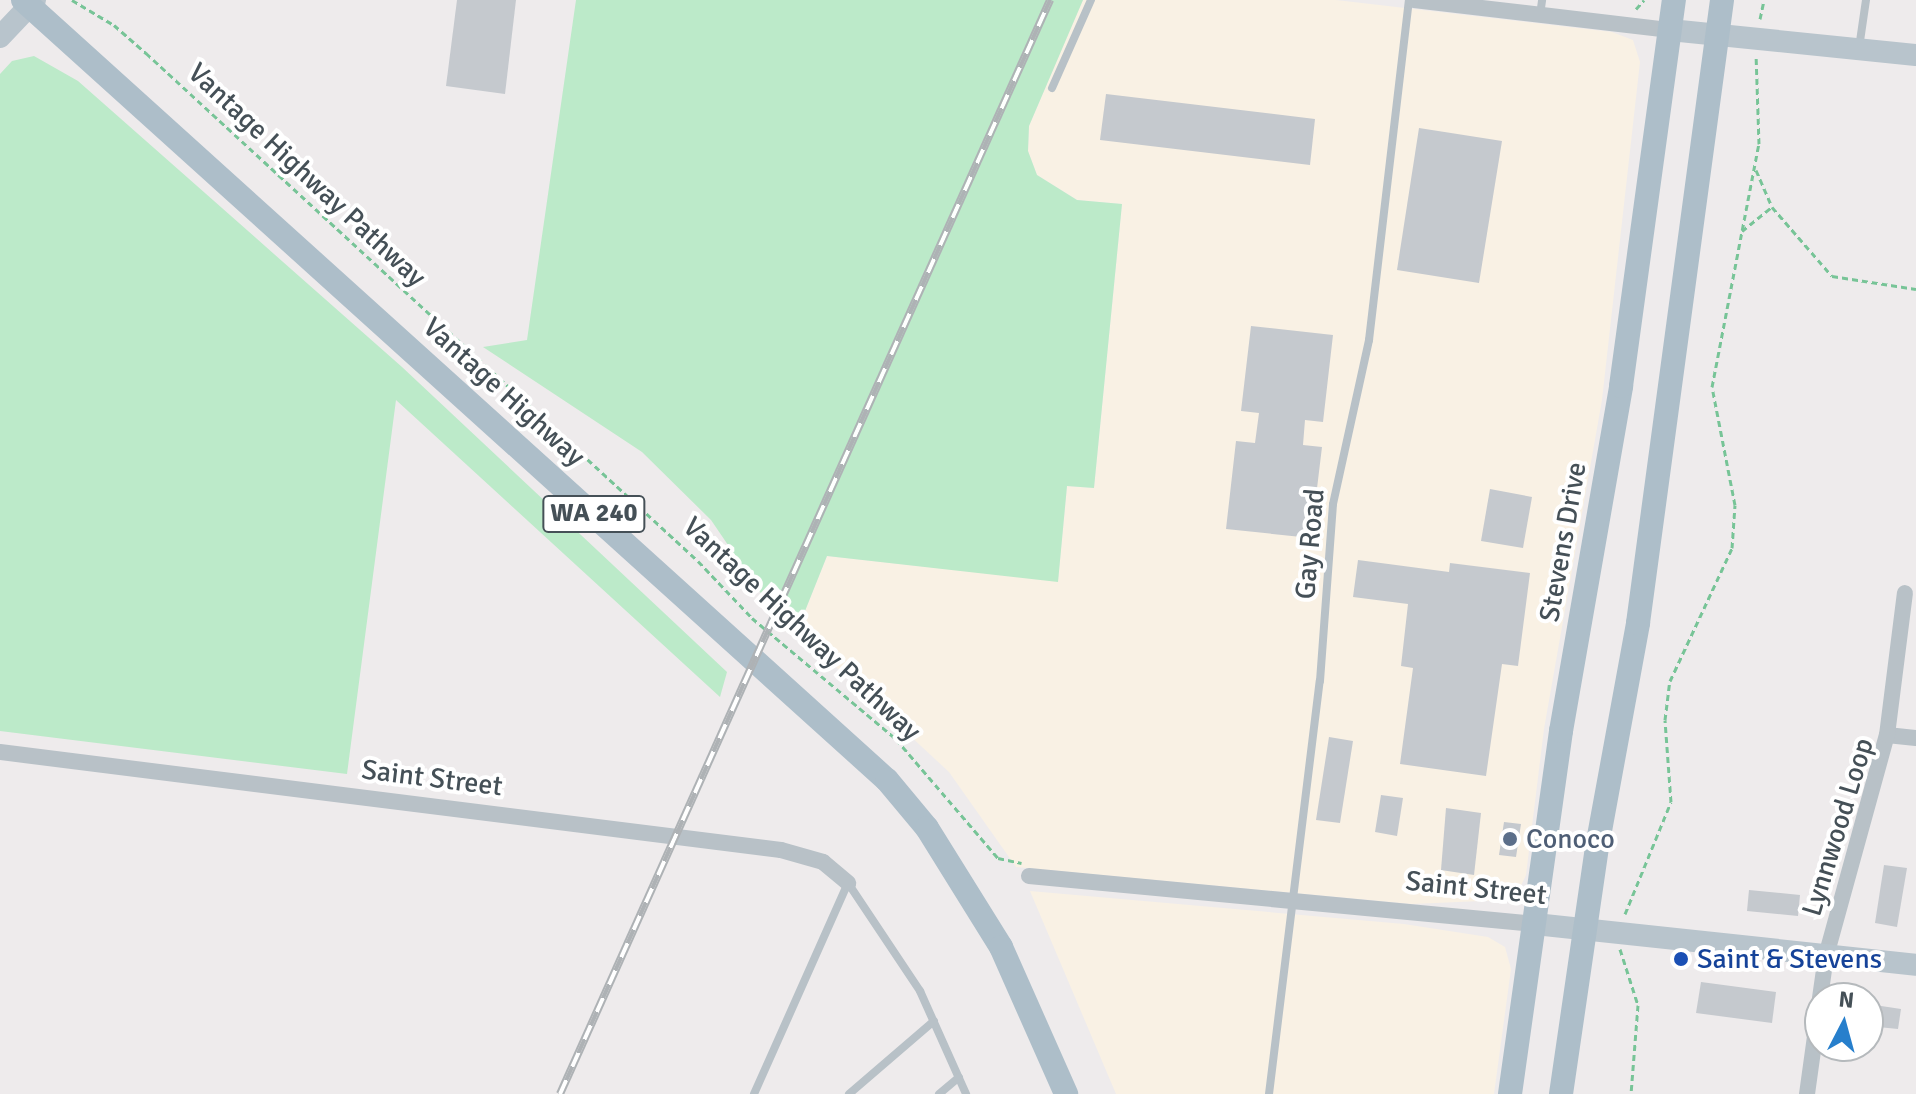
<!DOCTYPE html>
<style>
body{margin:0}
#map{position:relative;width:1916px;height:1094px;overflow:hidden;background:#eeebec;font-family:Signika,sans-serif}
div>[style]{position:absolute}
.commercial>*{inset:0;background:#f9f1e4}
.green>*{inset:0;background:#bceac9}
.building>*{inset:0;background:#c5c9ce}
.path>*{height:3px;margin-top:-1.5px;transform-origin:0;background:repeating-linear-gradient(90deg,#77c497 0 6px,transparent 0 10px)}
.lane>*{height:8px;margin:-4px;padding:0 4px;transform-origin:4px;border-radius:4px;background:#b8c1c7}
.street>*{height:16px;margin:-8px;padding:0 8px;transform-origin:8px;border-radius:8px;background:#b8c1c7}
.secondary>*{height:22px;margin:-11px;padding:0 11px;transform-origin:11px;border-radius:11px;background:#b8c4cc}
.primary>*{height:24px;margin:-12px;padding:0 12px;transform-origin:12px;border-radius:12px;background:#adbec9}
.rail>*{height:8px;margin-top:-4px;transform-origin:0;background:repeating-linear-gradient(90deg,#fff 0 15px,#aeb2b5 0 30px);box-sizing:border-box;border-block:2px solid #aeb2b5}
.dots>*{width:22px;height:22px;translate:-50% -50%;box-sizing:border-box;border:4px solid #fff;border-radius:50%}
span{translate:-50% -50%;white-space:nowrap;text-align:center;line-height:1.15;-webkit-text-stroke:8px #fff;paint-order:stroke}
.shield-label span{padding:2px 6px;background:#fff;border:2px solid;border-radius:6px;-webkit-text-stroke-width:0}
.shield-label{font-size:26px;color:#455057;font-weight:700}
.street-label{font-size:28px;color:#455057}
.service-label{font-size:28px;color:#4e5e75}
.left{translate:0 -50%;text-align:left}
.transit-label{font-size:28px;color:#164399}
.north{position:absolute;left:1804px;top:982px;width:80px;height:80px;box-sizing:border-box;background:#fff;border:2px solid #b5b9bc;border-radius:50%;rotate:6deg;font-size:22px;font-weight:700;line-height:32px;text-align:center;color:#455057}
.north::after{content:'';display:block;margin:auto;width:28px;height:36px;background:#277fcc;clip-path:polygon(50% 0,100% 100%,50% 72%,0 100%)}
</style>
<div id="map">
<div class="commercial">
<i style="clip-path:polygon(1083px 0,1336px 0,1612px 32px,1633px 40px,1640px 62px,1602px 400px,1544px 729px,1526px 875px,1519px 890px,1504px 900px,1412px 904px,1016px 867px,949px 772px,797px 631px,827px 556px,1058px 581px,1067px 486px,1094px 488px,1122px 204px,1077px 200px,1037px 175px,1028px 151px,1029px 126px)"></i>
<i style="clip-path:polygon(1030px 891px,1404px 924px,1488px 937px,1505px 947px,1511px 969px,1494px 1094px,1116px 1094px)"></i>
</div>
<div class="green">
<i style="clip-path:polygon(576px 0,1083px 0,1029px 126px,1028px 151px,1037px 175px,1077px 200px,1122px 204px,1094px 488px,1067px 486px,1058px 582px,827px 556px,797px 631px,760px 592px,711px 520px,642px 452px,483px 347px,527px 340px)"></i>
<i style="clip-path:polygon(34px 56px,78px 81px,402px 367px,727px 672px,720px 697px,396px 400px,347px 774px,0 731px,0 74px,12px 61px)"></i>
</div>
<div class="building">
<i style="clip-path:polygon(457px 0,516px 0,505px 94px,446px 86px)"></i>
<i style="clip-path:polygon(1106px 94px,1315px 119px,1310px 165px,1100px 140px)"></i>
<i style="clip-path:polygon(1419px 128px,1502px 141px,1479px 283px,1397px 270px)"></i>
<i style="clip-path:polygon(1251px 326px,1333px 335px,1323px 422px,1305px 420px,1303px 445px,1322px 447px,1311px 538px,1226px 529px,1236px 441px,1255px 443px,1259px 413px,1241px 411px)"></i>
<i style="clip-path:polygon(1490px 489px,1532px 497px,1523px 548px,1481px 541px)"></i>
<i style="clip-path:polygon(1358px 560px,1449px 572px,1450px 563px,1530px 573px,1518px 666px,1502px 664px,1486px 776px,1400px 764px,1413px 668px,1401px 666px,1408px 604px,1353px 597px)"></i>
<i style="clip-path:polygon(1329px 737px,1353px 741px,1340px 823px,1316px 820px)"></i>
<i style="clip-path:polygon(1381px 795px,1403px 798px,1397px 836px,1375px 832px)"></i>
<i style="clip-path:polygon(1446px 808px,1481px 813px,1474px 875px,1441px 870px)"></i>
<i style="clip-path:polygon(1504px 822px,1521px 824px,1516px 857px,1499px 855px)"></i>
<i style="clip-path:polygon(1884px 865px,1907px 868px,1897px 927px,1875px 923px)"></i>
<i style="clip-path:polygon(1749px 890px,1800px 895px,1798px 916px,1747px 911px)"></i>
<i style="clip-path:polygon(1701px 982px,1776px 992px,1772px 1023px,1696px 1013px)"></i>
<i style="clip-path:polygon(1868px 1004px,1901px 1009px,1898px 1029px,1868px 1026px)"></i>
</div>
<div class="path">
<i style="left:72px;top:0;width:49px;rotate:30.8deg"></i>
<i style="left:114px;top:25px;width:43px;rotate:41.2deg"></i>
<i style="left:146px;top:53px;width:750px;rotate:42.62deg"></i>
<i style="left:698px;top:561px;width:79px;rotate:46.5deg"></i>
<i style="left:752px;top:618px;width:188px;rotate:40deg"></i>
<i style="left:896px;top:739px;width:157px;rotate:49.4deg"></i>
<i style="left:998px;top:858px;width:24px;rotate:12deg"></i>
<i style="left:1636px;top:9px;width:12px;rotate:-48deg"></i>
<i style="left:1760px;top:19px;width:19px;rotate:-78deg"></i>
<i style="left:1756px;top:170px;width:40px;rotate:66.6deg"></i>
<i style="left:1742px;top:231px;width:38px;rotate:-39deg"></i>
<i style="left:1772px;top:207px;width:91px;rotate:49deg"></i>
<i style="left:1832px;top:276px;width:85px;rotate:8.8deg"></i>
<i style="left:1625px;top:914px;width:121px;rotate:-67.7deg"></i>
<i style="left:1671px;top:802px;width:82px;rotate:-94.2deg"></i>
<i style="left:1665px;top:720px;width:39px;rotate:-83deg"></i>
<i style="left:1670px;top:681px;width:147px;rotate:-65deg"></i>
<i style="left:1732px;top:548px;width:43px;rotate:-86deg"></i>
<i style="left:1735px;top:505px;width:120px;rotate:-101deg"></i>
<i style="left:1712px;top:387px;width:248px;rotate:-79.1deg"></i>
<i style="left:1759px;top:144px;width:89px;rotate:-91.9deg"></i>
<i style="left:1620px;top:949px;width:59px;rotate:72.2deg"></i>
<i style="left:1638px;top:1005px;width:89px;rotate:94.5deg"></i>
</div>
<div class="lane">
<i style="left:1540px;top:15px;width:15px;rotate:-82deg"></i>
<i style="left:1859px;top:48px;width:49px;rotate:-81.7deg"></i>
<i style="left:1052px;top:88px;width:96px;rotate:-66.1deg"></i>
<i style="left:754px;top:1094px;width:231px;rotate:-66deg"></i>
<i style="left:848px;top:883px;width:130px;rotate:56.3deg"></i>
<i style="left:920px;top:991px;width:113px;rotate:65.9deg"></i>
<i style="left:849px;top:1094px;width:112px;rotate:-40.7deg"></i>
<i style="left:939px;top:1094px;width:26px;rotate:-40deg"></i>
<i style="left:1269px;top:1094px;width:416px;rotate:-83deg"></i>
<i style="left:1320px;top:681px;width:177px;rotate:-85.8deg"></i>
<i style="left:1333px;top:504px;width:168px;rotate:-77.6deg"></i>
<i style="left:1369px;top:340px;width:342px;rotate:-83.3deg"></i>
</div>
<div class="street">
<i style="left:1414px;top:0;width:258px;rotate:6.7deg"></i>
<i style="left:1887px;top:735px;width:29px;rotate:6deg"></i>
<i style="left:0;top:752px;width:787px;rotate:7.15deg"></i>
<i style="left:781px;top:850px;width:44px;rotate:15.9deg"></i>
<i style="left:823px;top:862px;width:33px;rotate:40deg"></i>
<i style="left:1029px;top:876px;width:508px;rotate:5.42deg"></i>
<i style="left:1820px;top:998px;width:42px;rotate:-81.9deg"></i>
<i style="left:1826px;top:956px;width:229px;rotate:-74.6deg"></i>
<i style="left:1887px;top:735px;width:143px;rotate:-82.8deg"></i>
<i style="left:1807px;top:1094px;width:95px;rotate:-82.1deg"></i>
</div>
<div class="secondary">
<i style="left:1670px;top:30px;width:247px;rotate:5.8deg"></i>
<i style="left:0;top:37px;width:51px;rotate:-46.6deg"></i>
<i style="left:1535px;top:924px;width:383px;rotate:6.1deg"></i>
</div>
<div class="primary">
<i style="left:23px;top:0;width:1164px;rotate:42.08deg"></i>
<i style="left:887px;top:780px;width:62px;rotate:50.2deg"></i>
<i style="left:927px;top:828px;width:140px;rotate:58.1deg"></i>
<i style="left:1001px;top:947px;width:161px;rotate:66.1deg"></i>
<i style="left:1510px;top:1094px;width:367px;rotate:-82deg"></i>
<i style="left:1561px;top:731px;width:350px;rotate:-80.1deg"></i>
<i style="left:1621px;top:386px;width:390px;rotate:-82.2deg"></i>
<i style="left:1561px;top:1094px;width:250px;rotate:-81.7deg"></i>
<i style="left:1597px;top:847px;width:228px;rotate:-79.6deg"></i>
<i style="left:1638px;top:623px;width:629px;rotate:-82.32deg"></i>
</div>
<div class="rail">
<i style="left:560px;top:1094px;width:1199px;rotate:-65.87deg"></i>
</div>
<div class="dots">
<i style="left:1510px;top:839px;background:#5c6f8a"></i>
<i style="left:1681px;top:959px;background:#1a4fb4"></i>
</div>
<div class="shield-label">
<span style="left:594px;top:514px">WA 240</span>
</div>
<div class="street-label">
<span style="left:307px;top:175px;rotate:43deg">Vantage Highway Pathway</span>
<span style="left:504px;top:392px;rotate:42deg">Vantage Highway</span>
<span style="left:1563px;top:542px;rotate:-80deg">Stevens Drive</span>
<span style="left:1310px;top:544px;rotate:-85deg">Gay Road</span>
<span style="left:802px;top:629px;rotate:43deg">Vantage Highway Pathway</span>
<span style="left:432px;top:778px;rotate:7deg">Saint Street</span>
<span style="left:1838px;top:827px;rotate:-73deg">Lynnwood Loop</span>
<span style="left:1476px;top:888px;rotate:6deg">Saint Street</span>
</div>
<div class="service-label">
<span class="left" style="left:1526px;top:839px">Conoco</span>
</div>
<div class="transit-label">
<span class="left" style="left:1697px;top:959px">Saint &amp; Stevens</span>
</div>
<div class="north">N</div>
</div>
